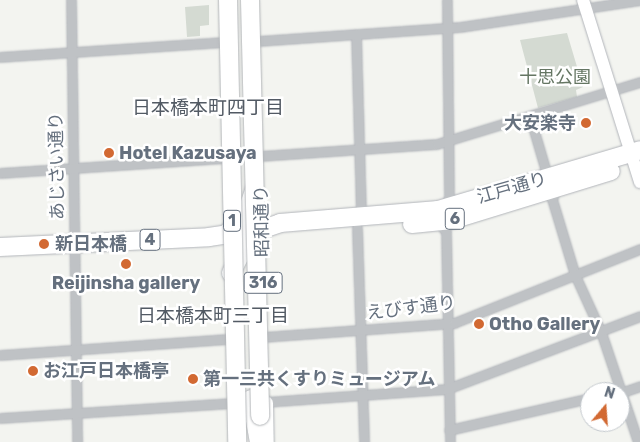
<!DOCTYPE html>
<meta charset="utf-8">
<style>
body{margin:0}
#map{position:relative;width:640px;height:442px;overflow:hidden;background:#f3f4f0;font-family:Rubik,"Noto Sans JP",sans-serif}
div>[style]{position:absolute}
.green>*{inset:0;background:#d4dad2}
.roads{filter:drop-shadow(0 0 1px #b2b5ba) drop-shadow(0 0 1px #b2b5ba)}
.street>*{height:9px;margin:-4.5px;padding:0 4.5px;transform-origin:4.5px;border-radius:4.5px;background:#bfc2c5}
.secondary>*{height:12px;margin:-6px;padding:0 6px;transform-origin:6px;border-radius:6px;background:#fff}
.primary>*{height:15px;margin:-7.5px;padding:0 7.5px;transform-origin:7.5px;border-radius:7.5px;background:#fff}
.highway>*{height:18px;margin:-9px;padding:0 9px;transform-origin:9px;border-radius:9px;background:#fff}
.bridges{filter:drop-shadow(0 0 1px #b2b5b8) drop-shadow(0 0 1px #b2b5b8)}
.highway-bridge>*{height:18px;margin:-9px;padding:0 9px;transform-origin:9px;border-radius:9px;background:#fff}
.dots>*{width:14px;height:14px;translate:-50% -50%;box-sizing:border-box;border:2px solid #fff;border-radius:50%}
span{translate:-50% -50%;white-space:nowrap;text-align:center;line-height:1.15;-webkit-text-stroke:5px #fff;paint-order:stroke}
.shield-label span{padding:1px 4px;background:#fff;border:1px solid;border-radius:4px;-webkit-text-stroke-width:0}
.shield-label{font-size:16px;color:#65707e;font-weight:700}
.park-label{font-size:18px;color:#657663}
.poi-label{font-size:18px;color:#65707e;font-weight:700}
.right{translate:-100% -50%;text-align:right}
.left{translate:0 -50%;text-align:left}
.street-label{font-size:18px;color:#65707e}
.neighbourhood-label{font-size:19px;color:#525a64}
.north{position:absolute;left:580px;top:382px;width:50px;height:50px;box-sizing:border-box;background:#fff;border:1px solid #c1c6cb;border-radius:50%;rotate:18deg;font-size:14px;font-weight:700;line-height:20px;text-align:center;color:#65707e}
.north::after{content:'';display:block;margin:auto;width:18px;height:22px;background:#d26932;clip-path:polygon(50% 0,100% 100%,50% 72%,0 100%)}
</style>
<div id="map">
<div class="green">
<i style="clip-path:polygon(209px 5px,209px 25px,200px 26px,200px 36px,187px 37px,185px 7px)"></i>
<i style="clip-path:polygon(567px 33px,583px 87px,576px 90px,577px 97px,538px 108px,520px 40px)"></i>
</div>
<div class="roads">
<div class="street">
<i style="left:71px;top:0;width:442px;rotate:89.2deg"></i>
<i style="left:356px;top:34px;width:182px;rotate:88.4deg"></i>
<i style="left:258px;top:41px;width:202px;rotate:-4deg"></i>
<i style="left:460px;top:27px;width:182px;rotate:-8.5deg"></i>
<i style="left:0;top:57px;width:224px;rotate:-3.8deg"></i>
<i style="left:530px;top:117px;width:64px;rotate:73.6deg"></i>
<i style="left:260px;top:156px;width:177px;rotate:-3.9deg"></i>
<i style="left:437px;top:144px;width:212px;rotate:-17deg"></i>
<i style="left:0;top:173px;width:225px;rotate:-3.8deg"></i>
<i style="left:556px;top:190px;width:10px;rotate:114deg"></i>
<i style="left:552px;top:199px;width:79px;rotate:73.2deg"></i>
<i style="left:575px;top:275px;width:63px;rotate:65.5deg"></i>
<i style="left:601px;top:332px;width:116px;rotate:71.4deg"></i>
<i style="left:445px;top:207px;width:11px;rotate:-68deg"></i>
<i style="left:449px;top:197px;width:197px;rotate:-90.6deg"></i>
<i style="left:438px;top:222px;width:13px;rotate:51deg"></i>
<i style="left:446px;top:232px;width:210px;rotate:88.9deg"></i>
<i style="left:357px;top:228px;width:214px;rotate:88.1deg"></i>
<i style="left:263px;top:337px;width:192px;rotate:-4.2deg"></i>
<i style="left:454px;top:323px;width:200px;rotate:-21.7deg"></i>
<i style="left:0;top:355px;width:228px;rotate:-4deg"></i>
<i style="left:620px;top:393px;width:21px;rotate:-19deg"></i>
<i style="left:265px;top:402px;width:182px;rotate:-4.1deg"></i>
<i style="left:447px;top:389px;width:206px;rotate:-20.7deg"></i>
<i style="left:0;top:418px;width:229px;rotate:-3.7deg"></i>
<i style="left:449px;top:430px;width:145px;rotate:-12.8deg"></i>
</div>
<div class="secondary">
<i style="left:583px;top:0;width:191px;rotate:72.6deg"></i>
</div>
<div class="primary">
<i style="left:265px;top:403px;width:39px;rotate:89deg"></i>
</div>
<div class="highway">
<i style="left:412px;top:224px;width:40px;rotate:-5.7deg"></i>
<i style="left:452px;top:220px;width:166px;rotate:-17.1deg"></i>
<i style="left:226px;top:234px;width:25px;rotate:-42deg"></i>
<i style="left:245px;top:217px;width:28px;rotate:-71deg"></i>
<i style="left:0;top:247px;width:209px;rotate:-2.7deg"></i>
<i style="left:209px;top:237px;width:55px;rotate:-8.4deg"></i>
<i style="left:263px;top:229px;width:18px;rotate:-19deg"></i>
<i style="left:280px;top:223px;width:159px;rotate:-4.7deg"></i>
<i style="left:438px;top:210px;width:211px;rotate:-16.5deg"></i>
<i style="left:231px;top:273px;width:30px;rotate:-63deg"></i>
<i style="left:245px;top:246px;width:25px;rotate:-43deg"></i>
<i style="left:251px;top:399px;width:44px;rotate:79.5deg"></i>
</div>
</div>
<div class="bridges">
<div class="highway-bridge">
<i style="left:228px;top:0;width:442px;rotate:88.8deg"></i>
<i style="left:250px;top:0;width:416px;rotate:88.6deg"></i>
</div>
</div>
<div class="dots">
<i style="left:586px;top:123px;background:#d26932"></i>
<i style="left:109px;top:153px;background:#d26932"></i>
<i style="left:44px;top:244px;background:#d26932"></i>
<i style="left:126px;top:264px;background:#d26932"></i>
<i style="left:479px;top:324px;background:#d26932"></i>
<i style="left:33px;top:371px;background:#d26932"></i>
<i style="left:193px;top:379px;background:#d26932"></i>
</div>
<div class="shield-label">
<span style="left:455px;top:219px">6</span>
<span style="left:232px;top:221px">1</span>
<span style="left:150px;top:240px">4</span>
<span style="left:263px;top:283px">316</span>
</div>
<div class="park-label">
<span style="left:555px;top:77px">十思公園</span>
</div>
<div class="poi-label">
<span class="right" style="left:576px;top:123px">大安楽寺</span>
<span class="left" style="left:119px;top:153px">Hotel Kazusaya</span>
<span class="left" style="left:55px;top:244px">新日本橋</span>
<span style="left:126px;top:283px">Reijinsha gallery</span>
<span class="left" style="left:489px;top:324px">Otho Gallery</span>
<span class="left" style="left:43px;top:371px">お江戸日本橋亭</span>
<span class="left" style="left:203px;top:379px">第一三共くすりミュージアム</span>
</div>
<div class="street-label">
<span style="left:57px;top:166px;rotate:-91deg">あじさい通り</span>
<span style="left:512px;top:188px;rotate:-16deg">江戸通り</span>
<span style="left:262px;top:221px;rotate:-91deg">昭和通り</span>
<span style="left:411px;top:308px;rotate:-7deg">えびす通り</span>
</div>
<div class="neighbourhood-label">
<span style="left:208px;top:108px">日本橋本町四丁目</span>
<span style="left:213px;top:316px">日本橋本町三丁目</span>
</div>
<div class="north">N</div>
</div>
